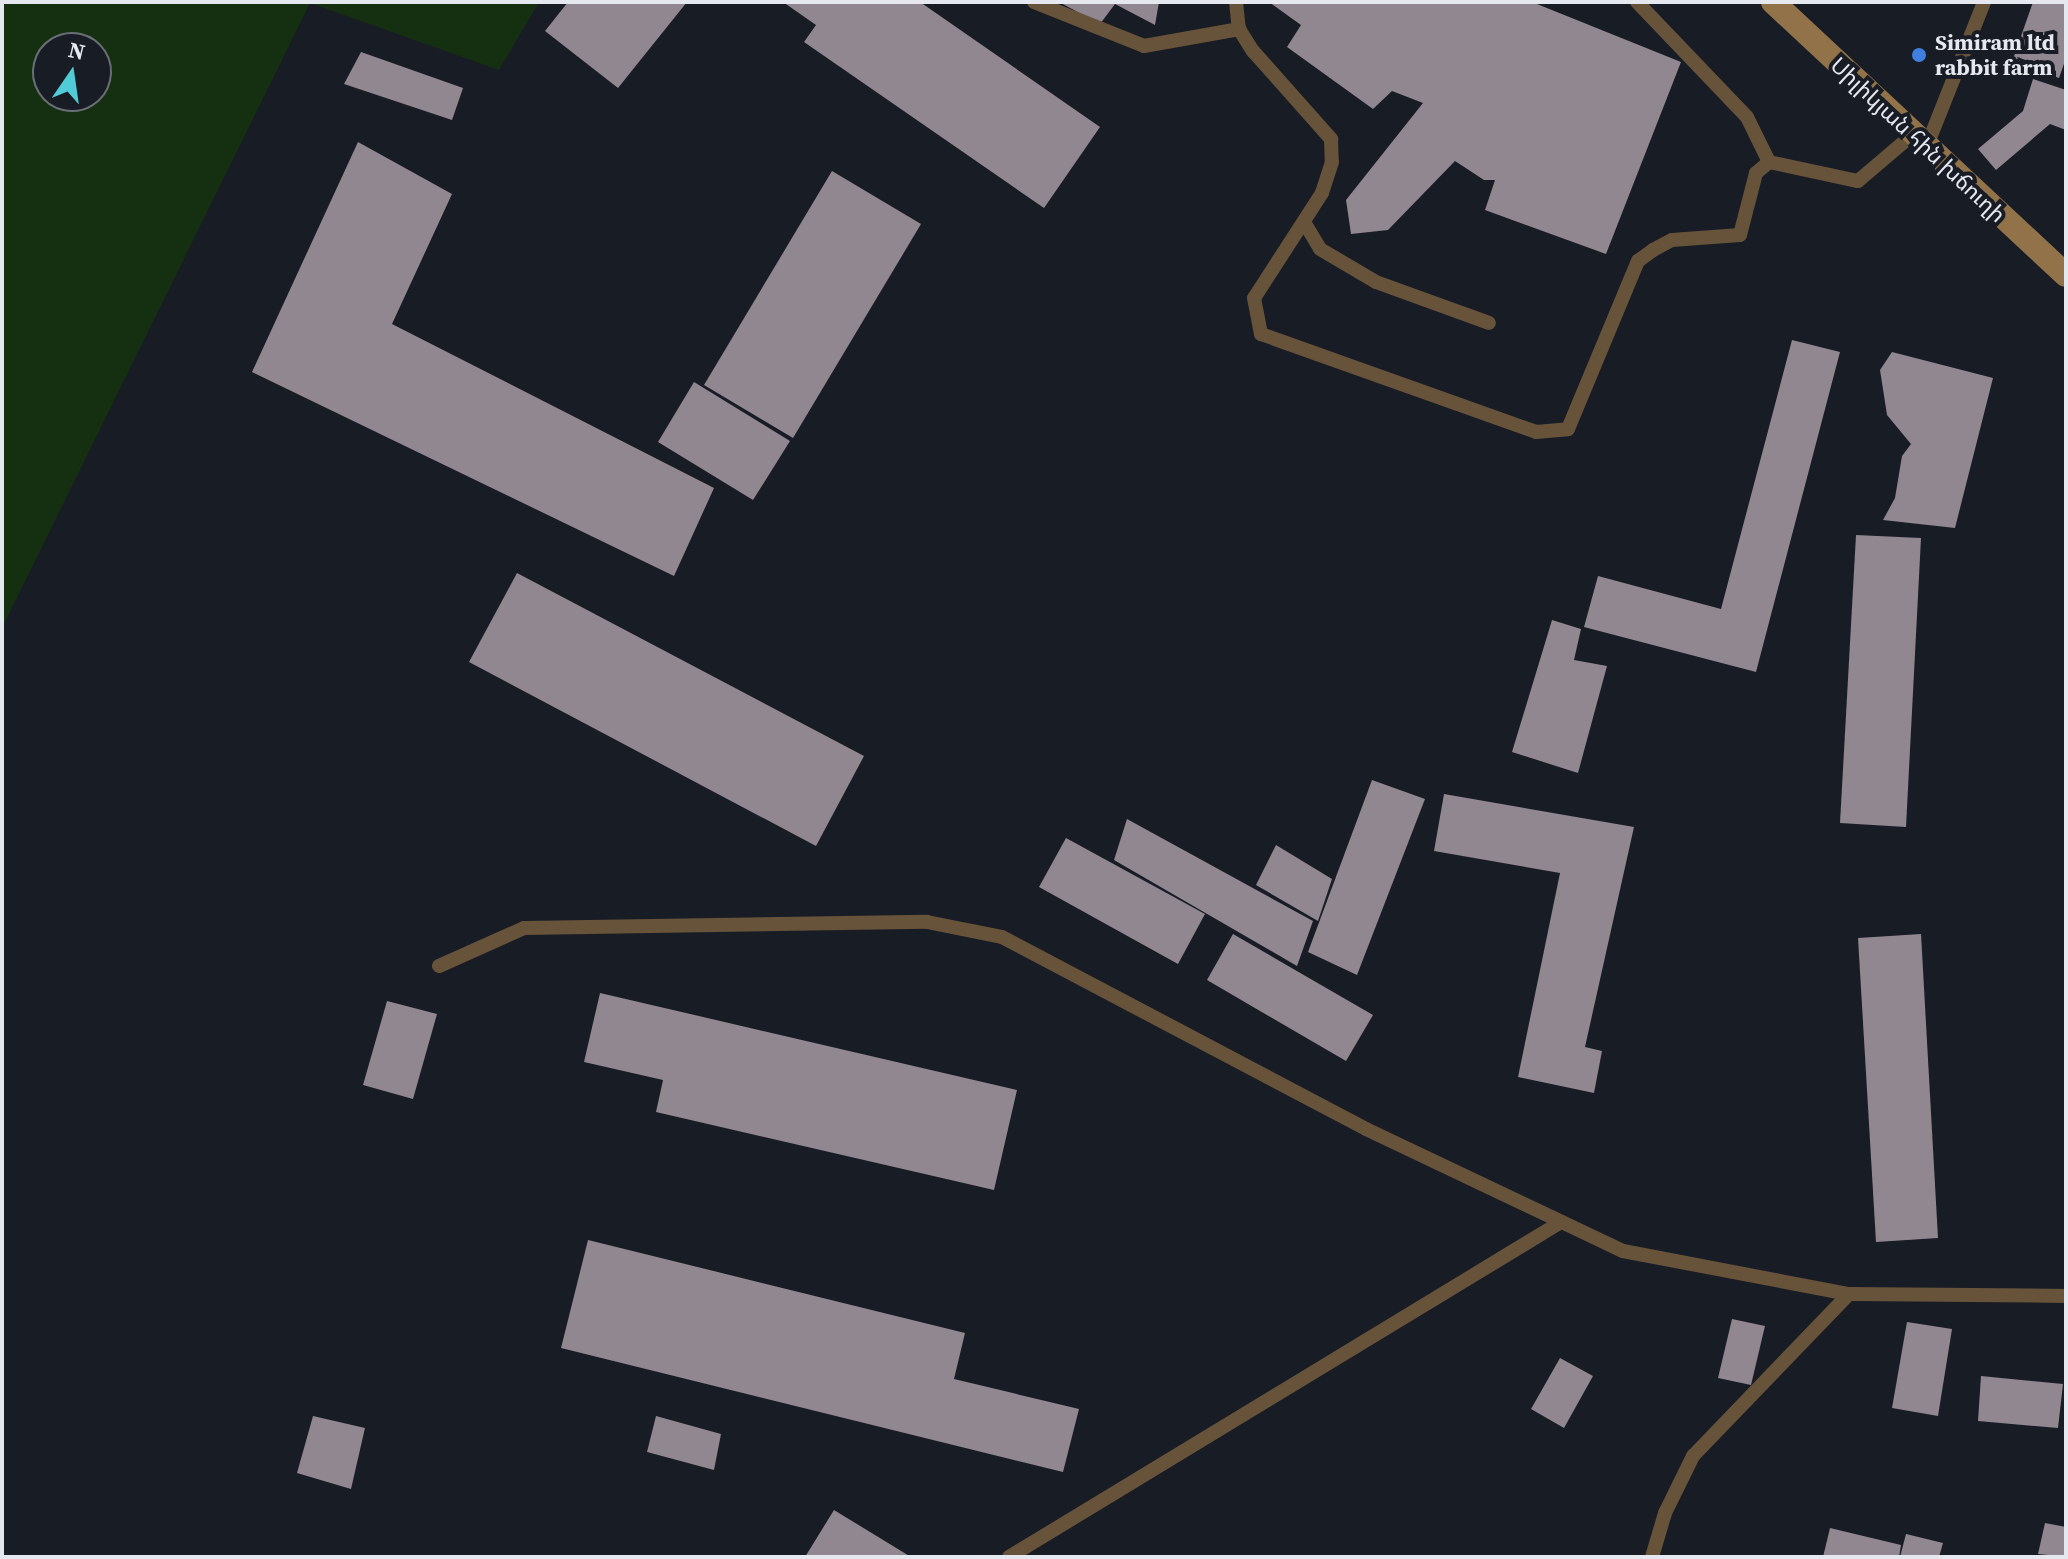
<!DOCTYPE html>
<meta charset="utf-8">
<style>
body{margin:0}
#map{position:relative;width:2068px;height:1559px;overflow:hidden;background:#181c25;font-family:"Source Serif 4","Noto Sans Armenian",serif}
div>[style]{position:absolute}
.green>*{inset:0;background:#153011}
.building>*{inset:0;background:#918790}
.lane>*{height:14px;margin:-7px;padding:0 7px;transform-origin:7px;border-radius:7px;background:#66533a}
.secondary>*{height:24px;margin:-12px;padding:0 12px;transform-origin:12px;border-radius:12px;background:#917249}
.dots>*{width:22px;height:22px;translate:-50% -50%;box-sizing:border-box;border:4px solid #181c25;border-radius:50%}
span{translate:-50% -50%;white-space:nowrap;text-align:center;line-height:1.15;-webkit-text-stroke:8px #181c25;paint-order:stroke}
.poi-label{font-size:22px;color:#e6e8ef;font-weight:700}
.left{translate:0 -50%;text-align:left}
.street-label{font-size:22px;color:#e6e8ef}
.frame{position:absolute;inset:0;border:4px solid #e6e8ef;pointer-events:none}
.north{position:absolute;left:32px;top:32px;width:80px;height:80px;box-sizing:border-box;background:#181c25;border:2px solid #6a6e76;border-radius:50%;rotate:13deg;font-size:22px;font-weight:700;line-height:32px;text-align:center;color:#e6e8ef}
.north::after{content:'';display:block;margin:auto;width:28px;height:36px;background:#52cbd9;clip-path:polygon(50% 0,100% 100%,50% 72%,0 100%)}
</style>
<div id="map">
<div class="green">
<i style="clip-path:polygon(evenodd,2px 2px,539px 2px,499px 70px,310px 3px,2px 628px,2px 2px,48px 48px,96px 48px,96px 96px,48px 96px,48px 48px)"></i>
</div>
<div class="building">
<i style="clip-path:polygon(568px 2px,687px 2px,618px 88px,545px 31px)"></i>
<i style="clip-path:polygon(783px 2px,920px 2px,1100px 127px,1044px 208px,804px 42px,816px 25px)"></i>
<i style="clip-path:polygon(1059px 2px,1159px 2px,1155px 25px,1115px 4px,1100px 24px)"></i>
<i style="clip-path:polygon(1269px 2px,1532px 2px,1681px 62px,1606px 254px,1485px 210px,1495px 180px,1484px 180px,1455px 161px,1388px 230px,1351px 234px,1346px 200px,1423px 103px,1392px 91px,1373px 109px,1287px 47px,1301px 25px)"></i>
<i style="clip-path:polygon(2033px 2px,2066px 2px,2066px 58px,2059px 78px,2012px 62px)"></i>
<i style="clip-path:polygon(361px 52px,463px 88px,452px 120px,344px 84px)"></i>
<i style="clip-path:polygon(2033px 79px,2066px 90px,2066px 130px,2050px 124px,1996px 170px,1978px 149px,2023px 111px)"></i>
<i style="clip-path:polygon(358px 142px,452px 194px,392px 324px,714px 488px,674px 576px,252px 372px)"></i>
<i style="clip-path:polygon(832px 171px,921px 224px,793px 438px,704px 385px)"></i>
<i style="clip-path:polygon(1792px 340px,1840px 352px,1756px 672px,1584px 627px,1598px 576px,1721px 609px)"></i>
<i style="clip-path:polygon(1892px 352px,1993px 378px,1955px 528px,1883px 520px,1895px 498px,1902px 456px,1911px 444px,1887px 415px,1880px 370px)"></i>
<i style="clip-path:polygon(694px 382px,790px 441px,753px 500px,658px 442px)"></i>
<i style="clip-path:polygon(1856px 535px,1921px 538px,1906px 827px,1840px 823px)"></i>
<i style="clip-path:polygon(517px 573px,864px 756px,816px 846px,469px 662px)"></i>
<i style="clip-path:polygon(1552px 620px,1581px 629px,1574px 660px,1607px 666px,1578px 773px,1512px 752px)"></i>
<i style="clip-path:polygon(1372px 780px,1425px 799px,1357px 975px,1308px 952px)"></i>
<i style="clip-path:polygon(1444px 794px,1634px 827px,1585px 1047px,1602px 1051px,1594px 1093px,1518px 1077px,1560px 873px,1434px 851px)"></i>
<i style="clip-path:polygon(1127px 819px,1313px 921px,1297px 966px,1114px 860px)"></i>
<i style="clip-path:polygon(1066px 838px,1205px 914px,1178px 964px,1039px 887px)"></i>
<i style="clip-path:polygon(1276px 845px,1332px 879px,1318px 921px,1256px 885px)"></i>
<i style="clip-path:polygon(1233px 934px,1373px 1015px,1346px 1061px,1207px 980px)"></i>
<i style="clip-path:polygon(1921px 934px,1938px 1238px,1876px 1242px,1858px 938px)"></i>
<i style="clip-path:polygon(600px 993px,1017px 1090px,994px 1190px,656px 1112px,663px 1080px,584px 1062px)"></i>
<i style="clip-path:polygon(387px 1001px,437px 1014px,413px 1099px,363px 1085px)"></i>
<i style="clip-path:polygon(588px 1240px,965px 1333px,954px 1379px,1079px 1409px,1063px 1472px,561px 1348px)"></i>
<i style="clip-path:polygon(1732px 1319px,1765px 1326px,1751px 1385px,1718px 1378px)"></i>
<i style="clip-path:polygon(1907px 1322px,1952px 1329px,1938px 1416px,1892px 1408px)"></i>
<i style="clip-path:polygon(1560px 1358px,1593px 1376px,1564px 1428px,1531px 1409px)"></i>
<i style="clip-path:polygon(1981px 1376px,2063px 1384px,2058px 1428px,1978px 1421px)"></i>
<i style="clip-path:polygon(313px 1416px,365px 1428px,351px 1489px,297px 1473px)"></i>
<i style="clip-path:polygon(656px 1416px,721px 1434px,714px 1470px,647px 1452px)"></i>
<i style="clip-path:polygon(834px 1510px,911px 1557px,805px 1557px)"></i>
<i style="clip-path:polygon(2045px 1523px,2066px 1527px,2066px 1557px,2038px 1554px)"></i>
<i style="clip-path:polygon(1830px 1528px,1901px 1545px,1899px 1557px,1823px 1557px)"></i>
<i style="clip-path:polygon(1906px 1534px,1943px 1543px,1939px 1557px,1900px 1557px)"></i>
</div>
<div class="lane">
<i style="left:1034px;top:2px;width:118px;rotate:21.8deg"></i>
<i style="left:1144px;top:46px;width:97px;rotate:-10.1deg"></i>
<i style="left:1236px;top:2px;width:27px;rotate:84deg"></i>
<i style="left:1239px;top:29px;width:26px;rotate:58deg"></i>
<i style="left:1253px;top:51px;width:118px;rotate:48.4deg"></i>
<i style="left:1331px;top:139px;width:23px;rotate:88deg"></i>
<i style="left:1332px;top:162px;width:33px;rotate:108deg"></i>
<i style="left:1322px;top:193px;width:125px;rotate:122.9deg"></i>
<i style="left:1254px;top:298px;width:37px;rotate:79deg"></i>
<i style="left:1261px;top:334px;width:292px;rotate:19.6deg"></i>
<i style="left:1536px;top:432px;width:32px;rotate:-5deg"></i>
<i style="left:1568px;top:429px;width:182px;rotate:-67.4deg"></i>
<i style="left:1638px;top:261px;width:19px;rotate:-36deg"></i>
<i style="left:1653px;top:250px;width:21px;rotate:-28deg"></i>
<i style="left:1672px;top:240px;width:68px;rotate:-4.2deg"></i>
<i style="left:1740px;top:235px;width:64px;rotate:-75.5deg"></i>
<i style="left:1756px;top:173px;width:17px;rotate:-40deg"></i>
<i style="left:1769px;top:162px;width:91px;rotate:12.1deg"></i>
<i style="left:1858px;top:181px;width:71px;rotate:-40.4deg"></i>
<i style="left:1637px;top:2px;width:159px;rotate:46.3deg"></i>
<i style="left:1747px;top:117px;width:50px;rotate:63.9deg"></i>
<i style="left:1926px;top:148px;width:157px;rotate:-68.3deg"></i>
<i style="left:1304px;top:222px;width:31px;rotate:59deg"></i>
<i style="left:1320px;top:249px;width:65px;rotate:30.5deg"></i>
<i style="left:1376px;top:282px;width:120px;rotate:19.9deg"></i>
<i style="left:439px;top:966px;width:93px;rotate:-24.1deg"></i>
<i style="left:524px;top:928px;width:403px;rotate:-0.9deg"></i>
<i style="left:927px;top:922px;width:76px;rotate:11.3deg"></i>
<i style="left:1002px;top:937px;width:412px;rotate:27.8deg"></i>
<i style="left:1366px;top:1129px;width:284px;rotate:25.4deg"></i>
<i style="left:1623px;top:1251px;width:230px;rotate:10.8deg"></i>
<i style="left:1849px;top:1294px;width:217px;rotate:0.5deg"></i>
<i style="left:1009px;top:1557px;width:646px;rotate:-31.25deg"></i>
<i style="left:1652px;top:1557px;width:46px;rotate:-73.5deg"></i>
<i style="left:1665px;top:1513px;width:64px;rotate:-63.8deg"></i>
<i style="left:1693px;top:1456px;width:225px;rotate:-46.1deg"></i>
</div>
<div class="secondary">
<i style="left:1773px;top:2px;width:400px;rotate:43deg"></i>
</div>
<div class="dots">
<i style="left:1919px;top:55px;background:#3f7fe0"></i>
</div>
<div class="poi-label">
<span class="left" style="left:1935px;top:55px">Simiram ltd<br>rabbit farm</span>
</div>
<div class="street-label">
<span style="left:1918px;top:140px;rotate:43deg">Սիլիկյան հին խճուղի</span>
</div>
<div class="frame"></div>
<div class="north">N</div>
</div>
